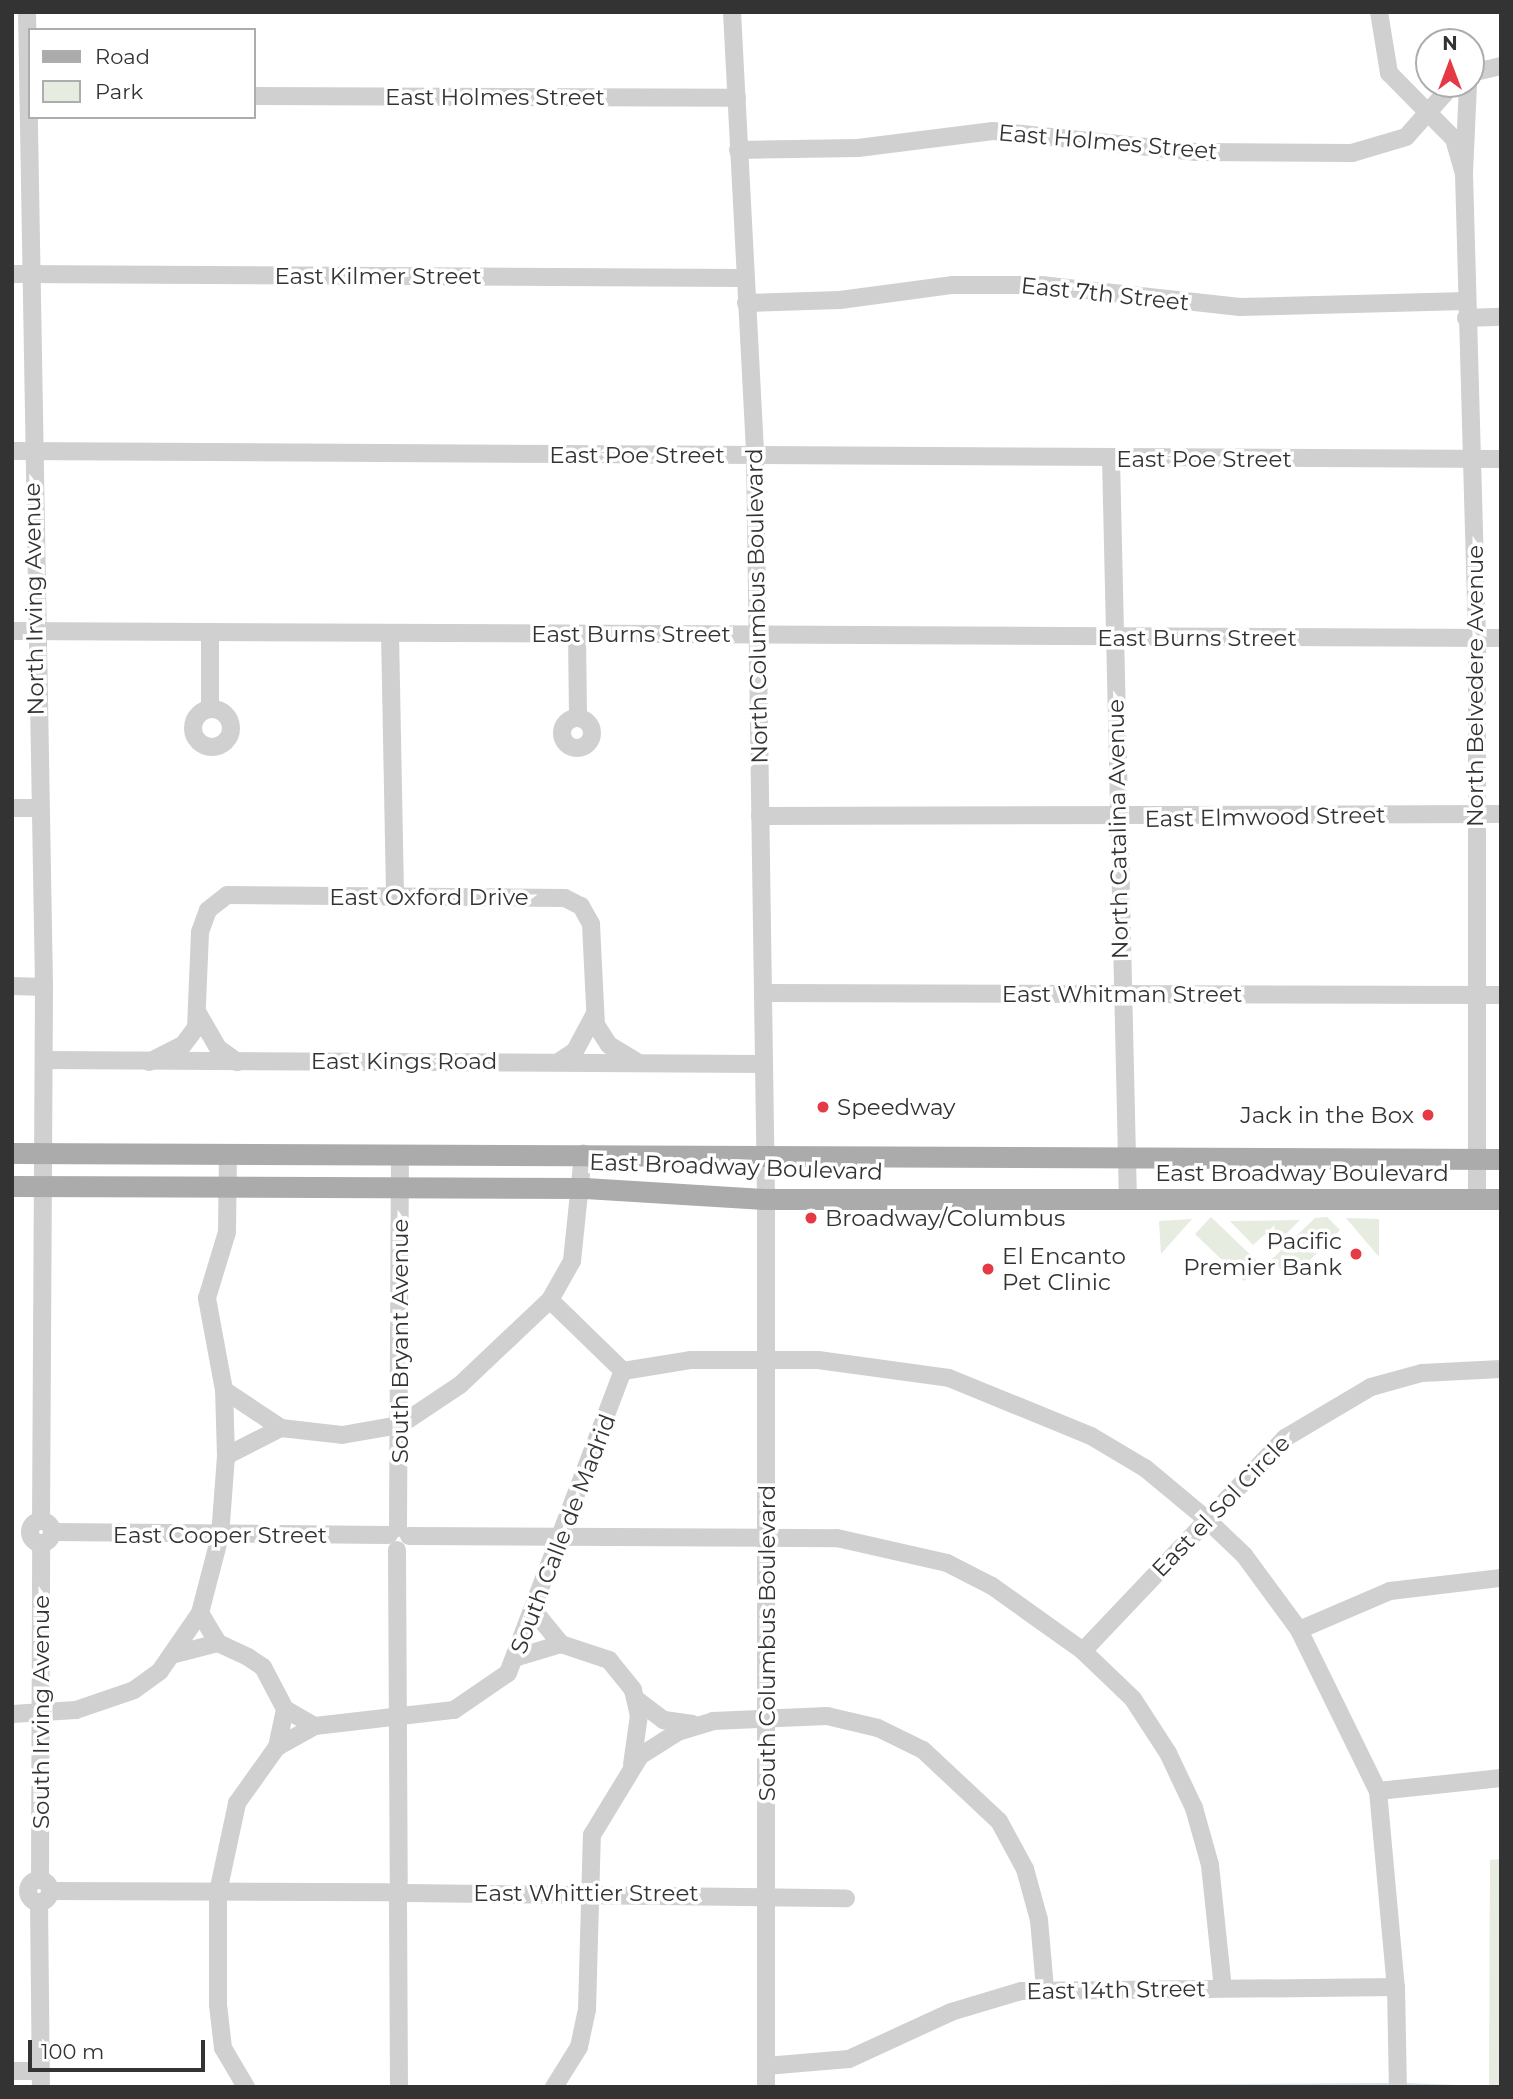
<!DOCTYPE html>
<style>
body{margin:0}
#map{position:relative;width:1513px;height:2099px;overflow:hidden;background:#fff;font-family:Montserrat,sans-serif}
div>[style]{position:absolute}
.green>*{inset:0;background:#e6ecdf}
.stream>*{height:3.5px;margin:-1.75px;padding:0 1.75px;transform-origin:1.75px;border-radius:1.75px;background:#cfe2ee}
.minor>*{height:18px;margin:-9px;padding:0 9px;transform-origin:9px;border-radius:9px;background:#d0d0d0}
.minor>.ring{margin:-9px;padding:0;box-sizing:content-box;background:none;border:18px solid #d0d0d0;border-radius:50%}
.major>*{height:21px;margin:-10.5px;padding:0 10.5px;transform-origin:10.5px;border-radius:10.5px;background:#ababab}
.dots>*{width:19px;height:19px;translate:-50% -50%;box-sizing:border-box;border:4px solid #fff;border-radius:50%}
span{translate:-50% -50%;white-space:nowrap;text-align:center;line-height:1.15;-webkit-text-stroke:7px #fff;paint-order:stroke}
.street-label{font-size:23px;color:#333}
.poi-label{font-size:23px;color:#333}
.left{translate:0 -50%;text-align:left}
.right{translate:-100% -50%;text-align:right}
.frame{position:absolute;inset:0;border:14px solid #333;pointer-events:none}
.legend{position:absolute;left:28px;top:28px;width:228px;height:91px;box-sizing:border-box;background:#fff;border:2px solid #adadad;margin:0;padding:9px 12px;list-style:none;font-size:21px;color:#333}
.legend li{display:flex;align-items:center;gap:14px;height:35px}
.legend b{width:35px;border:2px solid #adadad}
.north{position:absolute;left:1415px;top:28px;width:70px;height:70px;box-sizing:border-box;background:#fff;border:2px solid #adadad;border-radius:50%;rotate:0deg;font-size:19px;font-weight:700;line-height:28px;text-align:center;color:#333}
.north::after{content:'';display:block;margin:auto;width:24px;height:32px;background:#e63946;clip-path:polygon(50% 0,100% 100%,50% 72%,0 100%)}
.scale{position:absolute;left:28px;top:2040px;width:177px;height:32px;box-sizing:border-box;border:4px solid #333;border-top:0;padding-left:9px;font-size:21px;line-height:24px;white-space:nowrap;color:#333;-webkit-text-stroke:5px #fff;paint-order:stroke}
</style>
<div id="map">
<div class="green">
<div style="clip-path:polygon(1211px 1217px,1260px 1264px,1244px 1281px,1195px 1234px)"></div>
<div style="clip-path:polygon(1327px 1217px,1340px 1230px,1290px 1280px,1272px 1259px,1315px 1218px)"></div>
<div style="clip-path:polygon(1346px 1218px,1379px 1219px,1379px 1257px)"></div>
<div style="clip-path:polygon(1192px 1219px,1161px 1254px,1159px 1221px)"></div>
<div style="clip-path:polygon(1300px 1220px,1276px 1244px,1263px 1236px,1253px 1245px,1230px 1221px)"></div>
<div style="clip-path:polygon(1501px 1859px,1501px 2087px,1489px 2087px,1490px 1860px)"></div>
</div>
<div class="stream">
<div style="left:1404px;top:2085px;width:54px;rotate:2.1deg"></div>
<div style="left:1035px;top:2087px;width:358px;rotate:-0.3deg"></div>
</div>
<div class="minor">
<div style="left:27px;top:12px;width:975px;rotate:89deg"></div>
<div style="left:44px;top:987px;width:533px;rotate:90.32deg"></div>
<div style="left:732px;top:12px;width:445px;rotate:87deg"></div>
<div style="left:755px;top:456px;width:743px;rotate:89.15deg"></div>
<div style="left:766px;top:1199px;width:888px;rotate:90deg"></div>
<div style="left:1379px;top:12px;width:62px;rotate:80.7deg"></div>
<div style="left:1389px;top:73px;width:93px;rotate:45.4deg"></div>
<div style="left:1454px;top:139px;width:35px;rotate:74deg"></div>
<div style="left:1464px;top:173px;width:466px;rotate:88.4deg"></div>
<div style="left:1477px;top:639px;width:560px;rotate:90deg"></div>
<div style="left:1471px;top:73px;width:31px;rotate:-13deg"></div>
<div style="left:254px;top:96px;width:483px;rotate:0.2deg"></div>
<div style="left:738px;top:150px;width:120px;rotate:-1deg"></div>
<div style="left:858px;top:148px;width:136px;rotate:-7.2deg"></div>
<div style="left:993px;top:131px;width:203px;rotate:5.9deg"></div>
<div style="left:1195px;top:152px;width:157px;rotate:0.4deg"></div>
<div style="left:1352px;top:153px;width:56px;rotate:-16.5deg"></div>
<div style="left:1406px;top:137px;width:71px;rotate:-48.4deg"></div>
<div style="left:1464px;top:173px;width:89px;rotate:-87.4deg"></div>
<div style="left:12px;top:274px;width:732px;rotate:0.31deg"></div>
<div style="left:746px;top:303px;width:94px;rotate:-1.8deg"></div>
<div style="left:840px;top:300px;width:114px;rotate:-7.6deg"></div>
<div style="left:953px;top:285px;width:88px"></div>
<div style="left:1041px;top:285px;width:200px;rotate:6.3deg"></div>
<div style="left:1240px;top:307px;width:226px;rotate:-1.5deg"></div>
<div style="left:1466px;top:318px;width:35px;rotate:-2deg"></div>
<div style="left:12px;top:451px;width:1489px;rotate:0.31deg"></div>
<div style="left:1111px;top:458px;width:741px;rotate:88.69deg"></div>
<div style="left:12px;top:631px;width:1489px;rotate:0.27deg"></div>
<div style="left:210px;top:633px;width:76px;rotate:90deg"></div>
<div style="left:390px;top:633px;width:264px;rotate:88.9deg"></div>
<div style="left:577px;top:634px;width:84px;rotate:89.3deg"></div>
<div class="ring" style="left:193px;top:709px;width:20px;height:20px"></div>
<div class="ring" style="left:562px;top:718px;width:12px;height:12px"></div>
<div style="left:12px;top:808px;width:25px"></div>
<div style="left:760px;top:816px;width:741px;rotate:-0.15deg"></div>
<div style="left:12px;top:986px;width:32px;rotate:2deg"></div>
<div style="left:763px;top:993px;width:738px;rotate:0.16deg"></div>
<div style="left:199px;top:1015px;width:38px;rotate:60deg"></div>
<div style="left:218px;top:1048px;width:24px;rotate:36deg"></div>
<div style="left:44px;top:1060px;width:719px;rotate:0.32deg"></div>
<div style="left:560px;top:1061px;width:18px;rotate:-34deg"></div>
<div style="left:575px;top:1051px;width:40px;rotate:-62deg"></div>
<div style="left:149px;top:1062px;width:38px;rotate:-27deg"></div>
<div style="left:183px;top:1045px;width:21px;rotate:-53deg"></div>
<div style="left:196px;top:1028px;width:96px;rotate:-87.6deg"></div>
<div style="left:200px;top:932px;width:23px;rotate:-70deg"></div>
<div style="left:208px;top:910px;width:24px;rotate:-38deg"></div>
<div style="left:227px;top:895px;width:338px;rotate:0.5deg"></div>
<div style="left:565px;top:898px;width:18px;rotate:27deg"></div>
<div style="left:581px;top:906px;width:21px;rotate:61deg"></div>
<div style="left:591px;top:924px;width:101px;rotate:87.2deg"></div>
<div style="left:596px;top:1025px;width:24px;rotate:57deg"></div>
<div style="left:609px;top:1045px;width:31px;rotate:31deg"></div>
<div style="left:550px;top:1300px;width:102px;rotate:44.2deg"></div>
<div style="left:623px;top:1371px;width:68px;rotate:-9.3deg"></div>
<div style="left:690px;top:1360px;width:128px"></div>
<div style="left:818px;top:1360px;width:132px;rotate:7.8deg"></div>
<div style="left:949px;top:1378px;width:153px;rotate:22.2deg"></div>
<div style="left:1091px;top:1436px;width:63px;rotate:30.7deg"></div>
<div style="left:1145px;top:1468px;width:78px;rotate:39.8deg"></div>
<div style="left:1205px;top:1518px;width:54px;rotate:43.5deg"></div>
<div style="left:1244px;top:1555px;width:93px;rotate:53.7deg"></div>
<div style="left:1299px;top:1630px;width:179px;rotate:63.9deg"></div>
<div style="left:1378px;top:1791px;width:197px;rotate:84.8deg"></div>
<div style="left:1396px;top:1987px;width:100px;rotate:88.9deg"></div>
<div style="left:224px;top:1390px;width:69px;rotate:33.7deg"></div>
<div style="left:226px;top:1456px;width:62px;rotate:-27deg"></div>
<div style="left:281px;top:1428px;width:61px;rotate:6.5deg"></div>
<div style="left:342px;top:1435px;width:59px;rotate:-9.8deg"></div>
<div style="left:400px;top:1425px;width:72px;rotate:-33.7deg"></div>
<div style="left:460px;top:1385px;width:124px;rotate:-43.4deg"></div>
<div style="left:550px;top:1300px;width:45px;rotate:-60.6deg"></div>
<div style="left:572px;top:1261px;width:108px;rotate:-84.1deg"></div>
<div class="ring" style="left:30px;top:1521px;width:4px;height:4px"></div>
<div style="left:398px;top:1528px;width:374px;rotate:-89.7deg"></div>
<div style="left:52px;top:1532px;width:337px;rotate:0.5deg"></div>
<div style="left:409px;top:1536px;width:428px;rotate:0.3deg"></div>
<div style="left:837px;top:1538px;width:113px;rotate:12.8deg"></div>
<div style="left:947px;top:1563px;width:51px;rotate:27.1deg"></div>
<div style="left:992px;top:1586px;width:112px;rotate:35.5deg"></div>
<div style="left:1083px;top:1651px;width:69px;rotate:43.8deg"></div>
<div style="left:1133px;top:1699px;width:64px;rotate:57.1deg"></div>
<div style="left:1168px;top:1753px;width:61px;rotate:64.7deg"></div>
<div style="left:1194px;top:1808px;width:59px;rotate:74.3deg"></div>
<div style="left:1210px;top:1865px;width:124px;rotate:84deg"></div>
<div style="left:397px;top:1550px;width:332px;rotate:89.7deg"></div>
<div style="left:534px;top:1611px;width:43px;rotate:50.7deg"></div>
<div style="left:561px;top:1644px;width:51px;rotate:18.4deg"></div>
<div style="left:609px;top:1660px;width:38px;rotate:51deg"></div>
<div style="left:633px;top:1690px;width:26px;rotate:77deg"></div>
<div style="left:639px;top:1715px;width:50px;rotate:98deg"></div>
<div style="left:200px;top:1613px;width:35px;rotate:59deg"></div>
<div style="left:1299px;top:1630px;width:99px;rotate:-23.2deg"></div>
<div style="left:1390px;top:1591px;width:112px;rotate:-6.7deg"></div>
<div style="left:1083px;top:1651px;width:294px;rotate:-46.5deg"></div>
<div style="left:1285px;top:1438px;width:100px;rotate:-30.7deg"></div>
<div style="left:1371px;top:1387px;width:53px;rotate:-15.4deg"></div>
<div style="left:1422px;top:1373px;width:79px;rotate:-2.9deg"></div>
<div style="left:175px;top:1654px;width:44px;rotate:-14.3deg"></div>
<div style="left:218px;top:1643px;width:33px;rotate:25deg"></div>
<div style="left:248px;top:1657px;width:18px;rotate:34deg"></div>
<div style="left:263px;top:1667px;width:47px;rotate:62.4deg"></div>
<div style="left:285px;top:1709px;width:34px;rotate:30deg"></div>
<div style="left:518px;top:1657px;width:45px;rotate:-16.8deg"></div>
<div style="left:637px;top:1700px;width:34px;rotate:37deg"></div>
<div style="left:664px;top:1720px;width:29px;rotate:8deg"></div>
<div style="left:12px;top:1714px;width:64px;rotate:-3.6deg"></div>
<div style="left:76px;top:1710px;width:61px;rotate:-19deg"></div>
<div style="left:134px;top:1690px;width:32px;rotate:-36deg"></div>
<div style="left:160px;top:1671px;width:70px;rotate:-55.4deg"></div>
<div style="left:200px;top:1613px;width:80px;rotate:-75.4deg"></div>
<div style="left:220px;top:1536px;width:80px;rotate:-85.7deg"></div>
<div style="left:226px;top:1456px;width:66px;rotate:-91.7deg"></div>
<div style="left:224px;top:1390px;width:94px;rotate:-100.5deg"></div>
<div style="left:207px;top:1298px;width:69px;rotate:-73.1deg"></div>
<div style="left:227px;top:1232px;width:79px;rotate:-89.3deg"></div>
<div style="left:277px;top:1747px;width:39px;rotate:-78deg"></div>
<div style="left:1378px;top:1791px;width:124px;rotate:-6deg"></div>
<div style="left:40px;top:1880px;width:337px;rotate:-89.8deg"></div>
<div class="ring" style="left:28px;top:1880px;width:4px;height:4px"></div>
<div style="left:50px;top:1891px;width:339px;rotate:0.2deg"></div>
<div style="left:406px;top:1893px;width:440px;rotate:0.7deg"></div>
<div style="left:398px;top:1900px;width:187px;rotate:89.7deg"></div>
<div style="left:39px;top:1902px;width:185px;rotate:89.4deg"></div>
<div style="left:766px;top:2066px;width:83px;rotate:-4.8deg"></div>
<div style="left:849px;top:2059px;width:112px;rotate:-24.7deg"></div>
<div style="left:951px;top:2012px;width:73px;rotate:-16.7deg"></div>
<div style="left:1021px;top:1991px;width:375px;rotate:-0.6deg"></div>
<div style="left:12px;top:2071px;width:29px"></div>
<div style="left:246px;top:2087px;width:45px;rotate:-120.5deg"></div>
<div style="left:223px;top:2048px;width:43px;rotate:-96.6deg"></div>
<div style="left:218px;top:2005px;width:113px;rotate:-90deg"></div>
<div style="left:218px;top:1892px;width:91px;rotate:-77.9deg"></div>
<div style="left:237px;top:1803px;width:69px;rotate:-54.5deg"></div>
<div style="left:277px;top:1747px;width:43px;rotate:-28.9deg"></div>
<div style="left:315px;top:1726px;width:140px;rotate:-6.6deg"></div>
<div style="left:454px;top:1710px;width:65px;rotate:-34.4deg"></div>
<div style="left:508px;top:1673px;width:323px;rotate:-69.2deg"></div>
<div style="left:554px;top:2087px;width:47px;rotate:-58deg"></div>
<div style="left:579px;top:2047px;width:38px;rotate:-78deg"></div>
<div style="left:587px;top:2010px;width:175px;rotate:-88.4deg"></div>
<div style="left:592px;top:1835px;width:92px;rotate:-58.7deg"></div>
<div style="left:640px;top:1756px;width:45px;rotate:-32.3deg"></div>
<div style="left:678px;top:1732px;width:37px;rotate:-17deg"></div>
<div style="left:713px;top:1721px;width:114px;rotate:-2.5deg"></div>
<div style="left:827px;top:1716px;width:52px;rotate:13.2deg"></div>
<div style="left:878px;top:1728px;width:50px;rotate:26.1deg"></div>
<div style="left:923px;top:1750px;width:104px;rotate:43.1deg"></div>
<div style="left:999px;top:1821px;width:55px;rotate:61.6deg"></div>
<div style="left:1025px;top:1869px;width:53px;rotate:74.6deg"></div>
<div style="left:1039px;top:1920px;width:69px;rotate:85deg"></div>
</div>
<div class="major">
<div style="left:12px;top:1153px;width:1489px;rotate:0.23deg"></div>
<div style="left:12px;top:1186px;width:573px;rotate:0.2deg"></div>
<div style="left:585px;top:1188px;width:181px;rotate:3.5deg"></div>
<div style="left:766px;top:1199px;width:735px"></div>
</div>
<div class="dots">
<div style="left:823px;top:1107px;background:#e63946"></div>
<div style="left:1428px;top:1115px;background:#e63946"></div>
<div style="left:811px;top:1218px;background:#e63946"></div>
<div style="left:1356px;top:1254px;background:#e63946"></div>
<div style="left:988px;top:1269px;background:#e63946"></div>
</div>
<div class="street-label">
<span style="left:495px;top:97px">East Holmes Street</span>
<span style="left:1108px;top:142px;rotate:5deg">East Holmes Street</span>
<span style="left:378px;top:276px">East Kilmer Street</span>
<span style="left:1105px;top:294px;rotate:6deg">East 7th Street</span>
<span style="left:637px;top:455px">East Poe Street</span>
<span style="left:1204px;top:459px">East Poe Street</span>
<span style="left:34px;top:599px;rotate:-91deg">North Irving Avenue</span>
<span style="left:757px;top:606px;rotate:-91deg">North Columbus Boulevard</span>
<span style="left:631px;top:634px">East Burns Street</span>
<span style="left:1197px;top:638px">East Burns Street</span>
<span style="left:1475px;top:686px;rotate:-90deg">North Belvedere Avenue</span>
<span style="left:1265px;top:817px;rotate:-1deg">East Elmwood Street</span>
<span style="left:1118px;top:829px;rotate:-91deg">North Catalina Avenue</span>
<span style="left:429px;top:897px">East Oxford Drive</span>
<span style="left:1122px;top:994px">East Whitman Street</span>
<span style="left:404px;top:1061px">East Kings Road</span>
<span style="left:736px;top:1167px;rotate:2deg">East Broadway Boulevard</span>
<span style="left:1302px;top:1173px">East Broadway Boulevard</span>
<span style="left:400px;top:1341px;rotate:-90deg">South Bryant Avenue</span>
<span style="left:1221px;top:1506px;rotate:-46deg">East el Sol Circle</span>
<span style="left:563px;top:1534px;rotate:-69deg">South Calle de Madrid</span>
<span style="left:220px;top:1535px">East Cooper Street</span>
<span style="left:767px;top:1643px;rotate:-90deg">South Columbus Boulevard</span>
<span style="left:41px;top:1712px;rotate:-90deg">South Irving Avenue</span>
<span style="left:586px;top:1893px">East Whittier Street</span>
<span style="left:1116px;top:1990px;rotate:-1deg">East 14th Street</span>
</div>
<div class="poi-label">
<span class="left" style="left:837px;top:1107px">Speedway</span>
<span class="right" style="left:1414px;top:1115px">Jack in the Box</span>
<span class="left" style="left:825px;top:1218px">Broadway/Columbus</span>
<span class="right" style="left:1342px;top:1254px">Pacific<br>Premier Bank</span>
<span class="left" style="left:1002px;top:1269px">El Encanto<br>Pet Clinic</span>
</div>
<div class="frame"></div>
<ul class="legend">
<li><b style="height:9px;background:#ababab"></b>Road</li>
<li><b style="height:19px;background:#e6ecdf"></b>Park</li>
</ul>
<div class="north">N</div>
<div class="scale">100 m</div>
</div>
